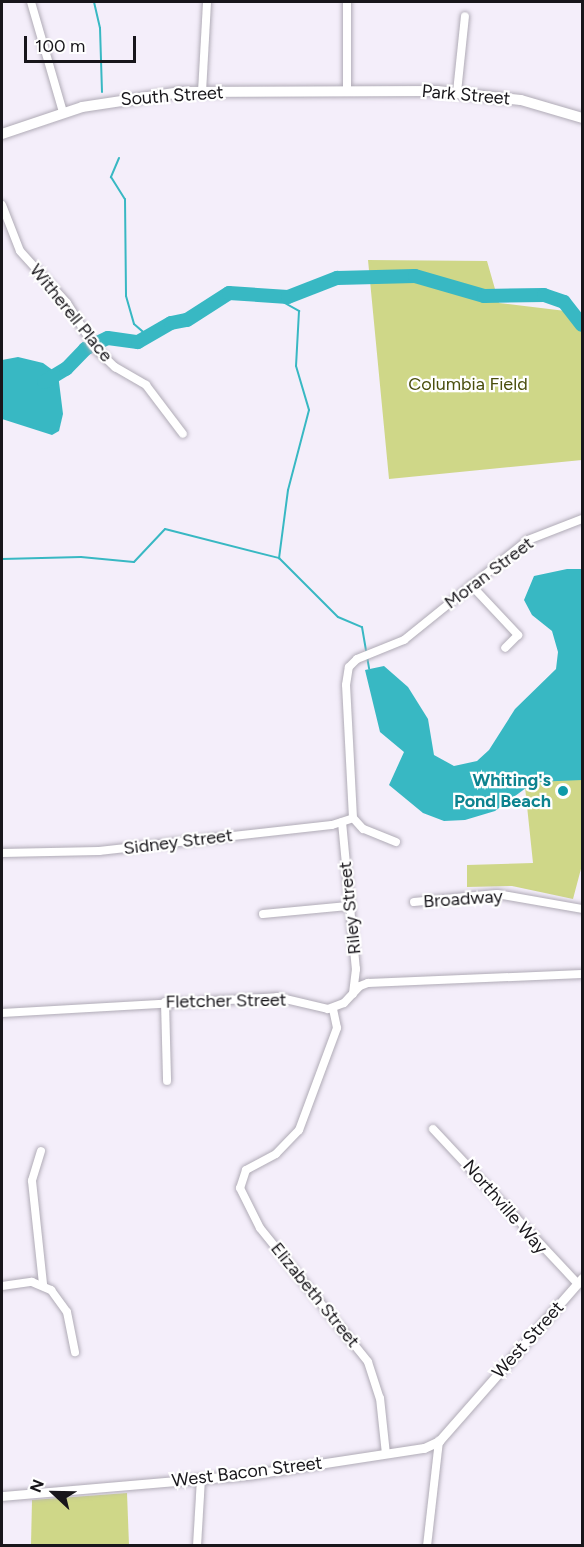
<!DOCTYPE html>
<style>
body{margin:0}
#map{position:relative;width:584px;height:1547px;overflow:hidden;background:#f4eefa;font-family:Figtree,sans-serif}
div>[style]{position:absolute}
.green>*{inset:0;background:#cfd788}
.water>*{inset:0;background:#38b8c3}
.stream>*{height:2px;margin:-1px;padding:0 1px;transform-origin:1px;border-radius:1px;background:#38b8c3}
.river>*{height:14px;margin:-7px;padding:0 7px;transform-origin:7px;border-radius:7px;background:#38b8c3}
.roads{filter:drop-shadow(0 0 2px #b0abb6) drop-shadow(0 0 2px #b0abb6)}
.minor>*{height:8px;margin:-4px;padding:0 4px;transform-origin:4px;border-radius:4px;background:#fff}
.tertiary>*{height:9px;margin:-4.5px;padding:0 4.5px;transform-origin:4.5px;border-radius:4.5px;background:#fff}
.secondary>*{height:10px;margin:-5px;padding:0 5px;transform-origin:5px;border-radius:5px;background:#fff}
.dots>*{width:16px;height:16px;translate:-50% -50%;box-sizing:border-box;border:3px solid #fff;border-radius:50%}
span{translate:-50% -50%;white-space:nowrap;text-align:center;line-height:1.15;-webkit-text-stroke:4.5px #fff;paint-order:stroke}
.street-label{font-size:18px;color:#18161b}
.park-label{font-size:18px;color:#4a4e0d}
.culture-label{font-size:18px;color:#0d838f;font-weight:700}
.right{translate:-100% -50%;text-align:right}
.frame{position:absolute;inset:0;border:3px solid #18161b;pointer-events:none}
.north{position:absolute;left:24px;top:1463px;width:60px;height:60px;-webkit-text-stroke:4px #fff;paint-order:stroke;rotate:292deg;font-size:16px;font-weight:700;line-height:24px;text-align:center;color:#18161b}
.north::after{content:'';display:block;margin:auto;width:21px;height:27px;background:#18161b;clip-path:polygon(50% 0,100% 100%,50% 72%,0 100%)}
.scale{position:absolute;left:24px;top:36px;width:112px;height:27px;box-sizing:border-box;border:3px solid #18161b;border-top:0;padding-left:8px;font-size:18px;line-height:21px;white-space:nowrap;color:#18161b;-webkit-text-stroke:4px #fff;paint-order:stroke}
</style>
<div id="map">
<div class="green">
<div style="clip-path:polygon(368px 260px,487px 261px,499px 303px,582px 313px,582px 460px,389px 479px)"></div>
<div style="clip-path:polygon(544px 779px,582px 780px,582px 865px,573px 899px,512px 886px,467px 887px,467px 865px,533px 863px,525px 787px)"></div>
<div style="clip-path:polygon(127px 1493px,129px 1545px,31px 1545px,32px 1500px)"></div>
</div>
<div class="water">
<div style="clip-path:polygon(18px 357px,43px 363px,58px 374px,63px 414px,59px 431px,52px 435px,2px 419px,2px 360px)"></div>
<div style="clip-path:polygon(567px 569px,582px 569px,582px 780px,534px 782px,495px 811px,465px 820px,444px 821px,423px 813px,389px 785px,404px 752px,380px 732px,365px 670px,384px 666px,408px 687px,428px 719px,434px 755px,454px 766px,477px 761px,489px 750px,515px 709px,556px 669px,558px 652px,552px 631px,532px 615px,524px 600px,534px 576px)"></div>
</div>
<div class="stream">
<div style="left:94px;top:2px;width:27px;rotate:77deg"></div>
<div style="left:100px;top:28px;width:64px;rotate:88.2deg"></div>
<div style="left:119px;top:158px;width:21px;rotate:113deg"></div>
<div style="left:111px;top:177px;width:26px;rotate:58deg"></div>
<div style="left:125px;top:199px;width:97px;rotate:89.4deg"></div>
<div style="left:126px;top:296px;width:29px;rotate:74deg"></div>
<div style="left:134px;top:324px;width:20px;rotate:41deg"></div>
<div style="left:274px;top:297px;width:29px;rotate:29deg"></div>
<div style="left:299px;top:311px;width:55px;rotate:93.1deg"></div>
<div style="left:296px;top:366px;width:46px;rotate:73.5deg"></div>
<div style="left:309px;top:410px;width:83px;rotate:104.7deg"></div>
<div style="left:288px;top:490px;width:69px;rotate:97.5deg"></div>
<div style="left:2px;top:559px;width:79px;rotate:-1.5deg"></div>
<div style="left:81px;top:557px;width:53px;rotate:5.4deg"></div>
<div style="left:134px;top:562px;width:45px;rotate:-46.8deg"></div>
<div style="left:165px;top:529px;width:118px;rotate:14.3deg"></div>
<div style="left:279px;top:558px;width:83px;rotate:45deg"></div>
<div style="left:338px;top:617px;width:26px;rotate:23deg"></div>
<div style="left:362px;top:627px;width:42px;rotate:80.3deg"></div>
</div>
<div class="river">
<div style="left:44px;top:382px;width:26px;rotate:-31deg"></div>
<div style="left:66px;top:369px;width:28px;rotate:-46deg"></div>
<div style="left:85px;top:349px;width:25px;rotate:-26deg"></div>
<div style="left:108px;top:338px;width:30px;rotate:8deg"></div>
<div style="left:138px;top:342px;width:38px;rotate:-30deg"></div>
<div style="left:171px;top:323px;width:16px;rotate:-11deg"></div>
<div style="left:187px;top:320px;width:50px;rotate:-32.7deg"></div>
<div style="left:229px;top:293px;width:59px;rotate:3.9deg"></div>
<div style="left:288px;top:297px;width:53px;rotate:-21.2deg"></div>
<div style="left:337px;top:278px;width:78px;rotate:-1.5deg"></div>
<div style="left:415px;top:276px;width:72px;rotate:16.2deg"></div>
<div style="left:484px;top:296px;width:60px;rotate:-1deg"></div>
<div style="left:544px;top:295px;width:21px;rotate:19deg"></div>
<div style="left:564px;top:302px;width:29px;rotate:52deg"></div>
</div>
<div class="roads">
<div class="minor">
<div style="left:31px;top:2px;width:115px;rotate:73.8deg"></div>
<div style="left:347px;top:2px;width:89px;rotate:90deg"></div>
<div style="left:202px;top:92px;width:90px;rotate:-86.8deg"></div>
<div style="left:457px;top:92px;width:76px;rotate:-84deg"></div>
<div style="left:2px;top:205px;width:49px;rotate:68.6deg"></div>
<div style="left:20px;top:251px;width:70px;rotate:47.9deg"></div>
<div style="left:67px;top:303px;width:53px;rotate:58.1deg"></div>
<div style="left:95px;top:348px;width:28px;rotate:44deg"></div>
<div style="left:115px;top:367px;width:36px;rotate:30deg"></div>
<div style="left:146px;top:385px;width:61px;rotate:52.9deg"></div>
<div style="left:471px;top:585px;width:69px;rotate:46.8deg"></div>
<div style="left:518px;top:635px;width:18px;rotate:135deg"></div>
<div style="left:342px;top:822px;width:148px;rotate:84.6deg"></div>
<div style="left:356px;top:969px;width:25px;rotate:97deg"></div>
<div style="left:396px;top:842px;width:35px;rotate:-158deg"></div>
<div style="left:363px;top:829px;width:15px;rotate:-132deg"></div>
<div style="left:353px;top:818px;width:133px;rotate:-93deg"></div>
<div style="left:346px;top:685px;width:18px;rotate:-81deg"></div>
<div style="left:349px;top:667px;width:11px;rotate:-45deg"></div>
<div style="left:357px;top:659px;width:51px;rotate:-22deg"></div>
<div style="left:404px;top:640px;width:159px;rotate:-38.9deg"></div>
<div style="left:528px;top:540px;width:58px;rotate:-21.3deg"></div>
<div style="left:2px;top:853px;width:97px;rotate:-1.2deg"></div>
<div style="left:99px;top:851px;width:234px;rotate:-6.4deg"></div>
<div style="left:332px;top:825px;width:22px;rotate:-18deg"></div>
<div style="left:414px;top:902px;width:83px;rotate:-5.5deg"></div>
<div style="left:497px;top:894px;width:86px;rotate:10deg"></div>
<div style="left:263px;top:914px;width:85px;rotate:-5.4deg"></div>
<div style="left:165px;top:1002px;width:79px;rotate:88.5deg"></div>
<div style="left:333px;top:1009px;width:19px;rotate:78deg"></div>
<div style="left:337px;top:1028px;width:109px;rotate:110.4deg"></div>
<div style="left:299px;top:1130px;width:33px;rotate:134deg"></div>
<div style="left:276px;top:1154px;width:34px;rotate:152deg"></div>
<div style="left:246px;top:1170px;width:19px;rotate:108deg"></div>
<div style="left:240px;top:1188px;width:45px;rotate:63.4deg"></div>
<div style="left:260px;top:1228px;width:172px;rotate:51.1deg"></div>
<div style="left:368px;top:1362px;width:38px;rotate:72deg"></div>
<div style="left:380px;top:1398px;width:56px;rotate:83.9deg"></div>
<div style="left:2px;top:1013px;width:275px;rotate:-3.3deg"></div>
<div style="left:277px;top:997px;width:52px;rotate:13.2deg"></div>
<div style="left:328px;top:1009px;width:17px;rotate:-21deg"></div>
<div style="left:344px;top:1003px;width:23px;rotate:-47deg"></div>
<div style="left:360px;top:986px;width:9px;rotate:-21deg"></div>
<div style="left:368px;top:983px;width:214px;rotate:-2.4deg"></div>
<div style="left:433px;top:1129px;width:212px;rotate:46.9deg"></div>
<div style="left:41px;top:1151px;width:31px;rotate:107deg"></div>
<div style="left:32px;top:1181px;width:104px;rotate:83.9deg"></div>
<div style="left:2px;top:1286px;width:30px;rotate:-8deg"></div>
<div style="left:32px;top:1282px;width:21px;rotate:23deg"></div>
<div style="left:51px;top:1290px;width:27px;rotate:54deg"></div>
<div style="left:67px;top:1312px;width:41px;rotate:78.7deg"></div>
<div style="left:197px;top:1546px;width:67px;rotate:-86.6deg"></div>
<div style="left:427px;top:1546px;width:106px;rotate:-83.5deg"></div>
</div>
<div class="tertiary">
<div style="left:2px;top:1496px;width:246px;rotate:-4.9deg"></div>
<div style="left:247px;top:1475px;width:179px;rotate:-8.7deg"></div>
<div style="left:424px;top:1448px;width:17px;rotate:-25deg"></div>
<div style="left:439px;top:1441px;width:217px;rotate:-48.7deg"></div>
</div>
<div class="secondary">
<div style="left:2px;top:134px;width:84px;rotate:-18.6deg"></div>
<div style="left:82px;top:107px;width:100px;rotate:-8.6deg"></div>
<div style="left:181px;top:92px;width:256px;rotate:-0.2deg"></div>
<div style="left:437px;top:91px;width:84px;rotate:6.1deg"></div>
<div style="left:521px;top:100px;width:64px;rotate:16.4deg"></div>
</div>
</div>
<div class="dots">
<div style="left:563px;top:791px;background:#0f9aa8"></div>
</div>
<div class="street-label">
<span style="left:466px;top:95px;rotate:5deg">Park Street</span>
<span style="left:172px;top:96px;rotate:-4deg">South Street</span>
<span style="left:71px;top:313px;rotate:51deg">Witherell Place</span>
<span style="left:489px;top:573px;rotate:-37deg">Moran Street</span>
<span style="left:178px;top:842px;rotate:-7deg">Sidney Street</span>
<span style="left:463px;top:899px;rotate:-4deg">Broadway</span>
<span style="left:350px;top:908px;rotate:-96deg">Riley Street</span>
<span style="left:226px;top:1001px;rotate:-1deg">Fletcher Street</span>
<span style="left:505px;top:1207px;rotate:49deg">Northville Way</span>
<span style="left:315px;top:1295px;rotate:51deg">Elizabeth Street</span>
<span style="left:528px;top:1340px;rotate:-48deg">West Street</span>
<span style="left:247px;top:1472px;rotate:-7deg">West Bacon Street</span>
</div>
<div class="park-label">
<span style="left:468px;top:384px">Columbia Field</span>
</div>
<div class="culture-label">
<span class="right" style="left:551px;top:791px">Whiting's<br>Pond Beach</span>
</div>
<div class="frame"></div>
<div class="north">N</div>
<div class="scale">100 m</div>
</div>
